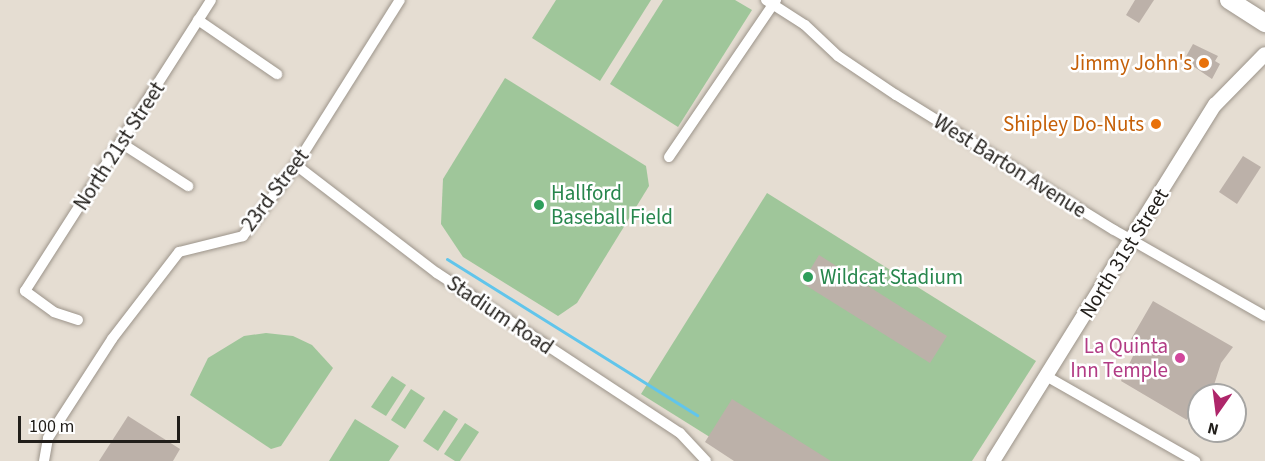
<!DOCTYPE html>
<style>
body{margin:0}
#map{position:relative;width:1265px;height:461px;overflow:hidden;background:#e5ddd2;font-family:"Source Sans 3",sans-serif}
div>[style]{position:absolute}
.green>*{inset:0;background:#9fc69a}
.stream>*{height:3px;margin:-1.5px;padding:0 1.5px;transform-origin:1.5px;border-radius:1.5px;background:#61c5eb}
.building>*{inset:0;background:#bcb1a9}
.roads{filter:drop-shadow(0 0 2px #9c948a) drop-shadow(0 0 2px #9c948a)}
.minor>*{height:10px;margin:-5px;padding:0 5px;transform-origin:5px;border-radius:5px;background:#fff}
.tertiary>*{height:14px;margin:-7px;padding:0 7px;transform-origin:7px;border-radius:7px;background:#fff}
.primary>*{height:18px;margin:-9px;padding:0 9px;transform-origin:9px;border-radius:9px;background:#fff}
.dots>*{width:16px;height:16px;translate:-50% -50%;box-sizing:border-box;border:3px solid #fff;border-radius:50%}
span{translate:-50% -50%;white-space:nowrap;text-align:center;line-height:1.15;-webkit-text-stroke:5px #fff;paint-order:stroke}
.food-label{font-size:21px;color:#c56008}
.right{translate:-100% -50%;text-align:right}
.street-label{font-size:21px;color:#211e1a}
.leisure-label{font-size:21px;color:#27864d}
.left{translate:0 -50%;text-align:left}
.hotel-label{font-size:21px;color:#b23c85}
.north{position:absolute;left:1187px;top:383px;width:60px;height:60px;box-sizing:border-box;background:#fff;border:2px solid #a6a5a3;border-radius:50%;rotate:194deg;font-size:16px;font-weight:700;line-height:24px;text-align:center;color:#211e1a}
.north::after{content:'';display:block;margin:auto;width:21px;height:27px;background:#ae266a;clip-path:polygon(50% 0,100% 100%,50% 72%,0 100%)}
.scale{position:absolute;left:18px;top:416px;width:162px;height:27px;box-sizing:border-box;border:3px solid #211e1a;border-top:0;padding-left:8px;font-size:18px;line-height:21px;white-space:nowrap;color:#211e1a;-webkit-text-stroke:4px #fff;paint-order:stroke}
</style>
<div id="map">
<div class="green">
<div style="clip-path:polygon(556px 0,651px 0,600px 81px,532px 38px)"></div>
<div style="clip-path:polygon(663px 0,735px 0,752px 10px,678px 127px,610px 84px)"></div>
<div style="clip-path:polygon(505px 78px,646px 166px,649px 186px,577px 303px,558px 316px,463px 257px,441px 224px,443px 179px)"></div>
<div style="clip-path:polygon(767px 193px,1036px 361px,972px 461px,748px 461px,641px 394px)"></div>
<div style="clip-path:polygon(266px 333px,293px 336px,312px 345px,333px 368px,281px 446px,271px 449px,190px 395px,208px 358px,244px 336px)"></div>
<div style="clip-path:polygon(392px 376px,406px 385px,386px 416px,371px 407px)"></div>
<div style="clip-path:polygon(411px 389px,425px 398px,405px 429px,391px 420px)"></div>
<div style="clip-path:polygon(444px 410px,458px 419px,438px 451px,423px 441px)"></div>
<div style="clip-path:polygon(355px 419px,399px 446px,389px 461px,329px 461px)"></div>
<div style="clip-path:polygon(465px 423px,479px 432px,460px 461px,455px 461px,444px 454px)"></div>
</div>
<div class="stream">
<div style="left:447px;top:259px;width:295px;rotate:32deg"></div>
</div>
<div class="building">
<div style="clip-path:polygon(1135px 0,1154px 0,1139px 23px,1126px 15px)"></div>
<div style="clip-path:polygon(1193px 44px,1218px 56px,1215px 61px,1220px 64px,1212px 79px,1184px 60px)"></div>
<div style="clip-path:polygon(1243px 156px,1261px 167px,1237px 204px,1219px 192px)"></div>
<div style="clip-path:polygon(819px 255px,947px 336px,930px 363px,802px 283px)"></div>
<div style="clip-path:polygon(1153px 301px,1233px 347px,1221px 363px,1214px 385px,1228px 395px,1201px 391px,1187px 420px,1121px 381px,1134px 354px,1127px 346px)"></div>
<div style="clip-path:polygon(732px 399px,831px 461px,734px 461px,705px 442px)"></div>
<div style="clip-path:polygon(128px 416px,180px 449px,173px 461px,99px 461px)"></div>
</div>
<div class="roads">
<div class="minor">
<div style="left:766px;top:0;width:46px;rotate:32.7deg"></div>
<div style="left:805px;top:25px;width:45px;rotate:43.2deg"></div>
<div style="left:838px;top:56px;width:70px;rotate:33.9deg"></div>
<div style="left:896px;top:95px;width:256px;rotate:31.8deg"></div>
<div style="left:1114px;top:230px;width:174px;rotate:29.7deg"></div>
<div style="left:198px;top:20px;width:96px;rotate:34.4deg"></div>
<div style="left:121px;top:143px;width:80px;rotate:32.7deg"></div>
<div style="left:669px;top:157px;width:190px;rotate:-55.7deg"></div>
<div style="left:296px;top:165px;width:178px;rotate:37.5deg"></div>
<div style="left:437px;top:273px;width:291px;rotate:33.4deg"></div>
<div style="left:680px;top:433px;width:38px;rotate:47deg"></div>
<div style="left:78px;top:320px;width:25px;rotate:-162deg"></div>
<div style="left:54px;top:312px;width:36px;rotate:-144deg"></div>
<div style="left:25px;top:291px;width:345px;rotate:-57.4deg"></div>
<div style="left:1046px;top:376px;width:172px;rotate:29.7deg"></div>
<div style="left:44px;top:461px;width:23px;rotate:-80deg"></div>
<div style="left:48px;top:438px;width:118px;rotate:-57.1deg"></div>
<div style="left:112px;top:339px;width:110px;rotate:-52.4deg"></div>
<div style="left:179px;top:252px;width:66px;rotate:-14deg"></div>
<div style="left:243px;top:236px;width:89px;rotate:-53.3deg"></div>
<div style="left:296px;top:165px;width:195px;rotate:-57.8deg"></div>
</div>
<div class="tertiary">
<div style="left:993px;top:461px;width:420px;rotate:-58.1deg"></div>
<div style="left:1215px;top:105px;width:71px;rotate:-45.6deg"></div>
</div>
<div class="primary">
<div style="left:1229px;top:0;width:43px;rotate:32.6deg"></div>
</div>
</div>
<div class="dots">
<div style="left:1204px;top:63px;background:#e8710a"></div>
<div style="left:1156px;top:124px;background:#e8710a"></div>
<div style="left:539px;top:205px;background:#2e9e5b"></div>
<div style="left:808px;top:277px;background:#2e9e5b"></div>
<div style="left:1180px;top:358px;background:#d1479c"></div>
</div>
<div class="food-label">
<span class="right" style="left:1192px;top:63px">Jimmy John's</span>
<span class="right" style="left:1144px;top:124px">Shipley Do-Nuts</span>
</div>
<div class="street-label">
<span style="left:119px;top:146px;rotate:-57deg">North 21st Street</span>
<span style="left:1010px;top:166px;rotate:32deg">West Barton Avenue</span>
<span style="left:275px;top:190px;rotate:-53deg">23rd Street</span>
<span style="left:1124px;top:253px;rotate:-58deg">North 31st Street</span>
<span style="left:500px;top:315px;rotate:34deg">Stadium Road</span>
</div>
<div class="leisure-label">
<span class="left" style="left:551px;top:205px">Hallford<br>Baseball Field</span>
<span class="left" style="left:820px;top:277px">Wildcat Stadium</span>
</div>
<div class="hotel-label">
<span class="right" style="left:1168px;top:358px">La Quinta<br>Inn Temple</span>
</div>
<div class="north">N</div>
<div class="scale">100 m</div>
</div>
